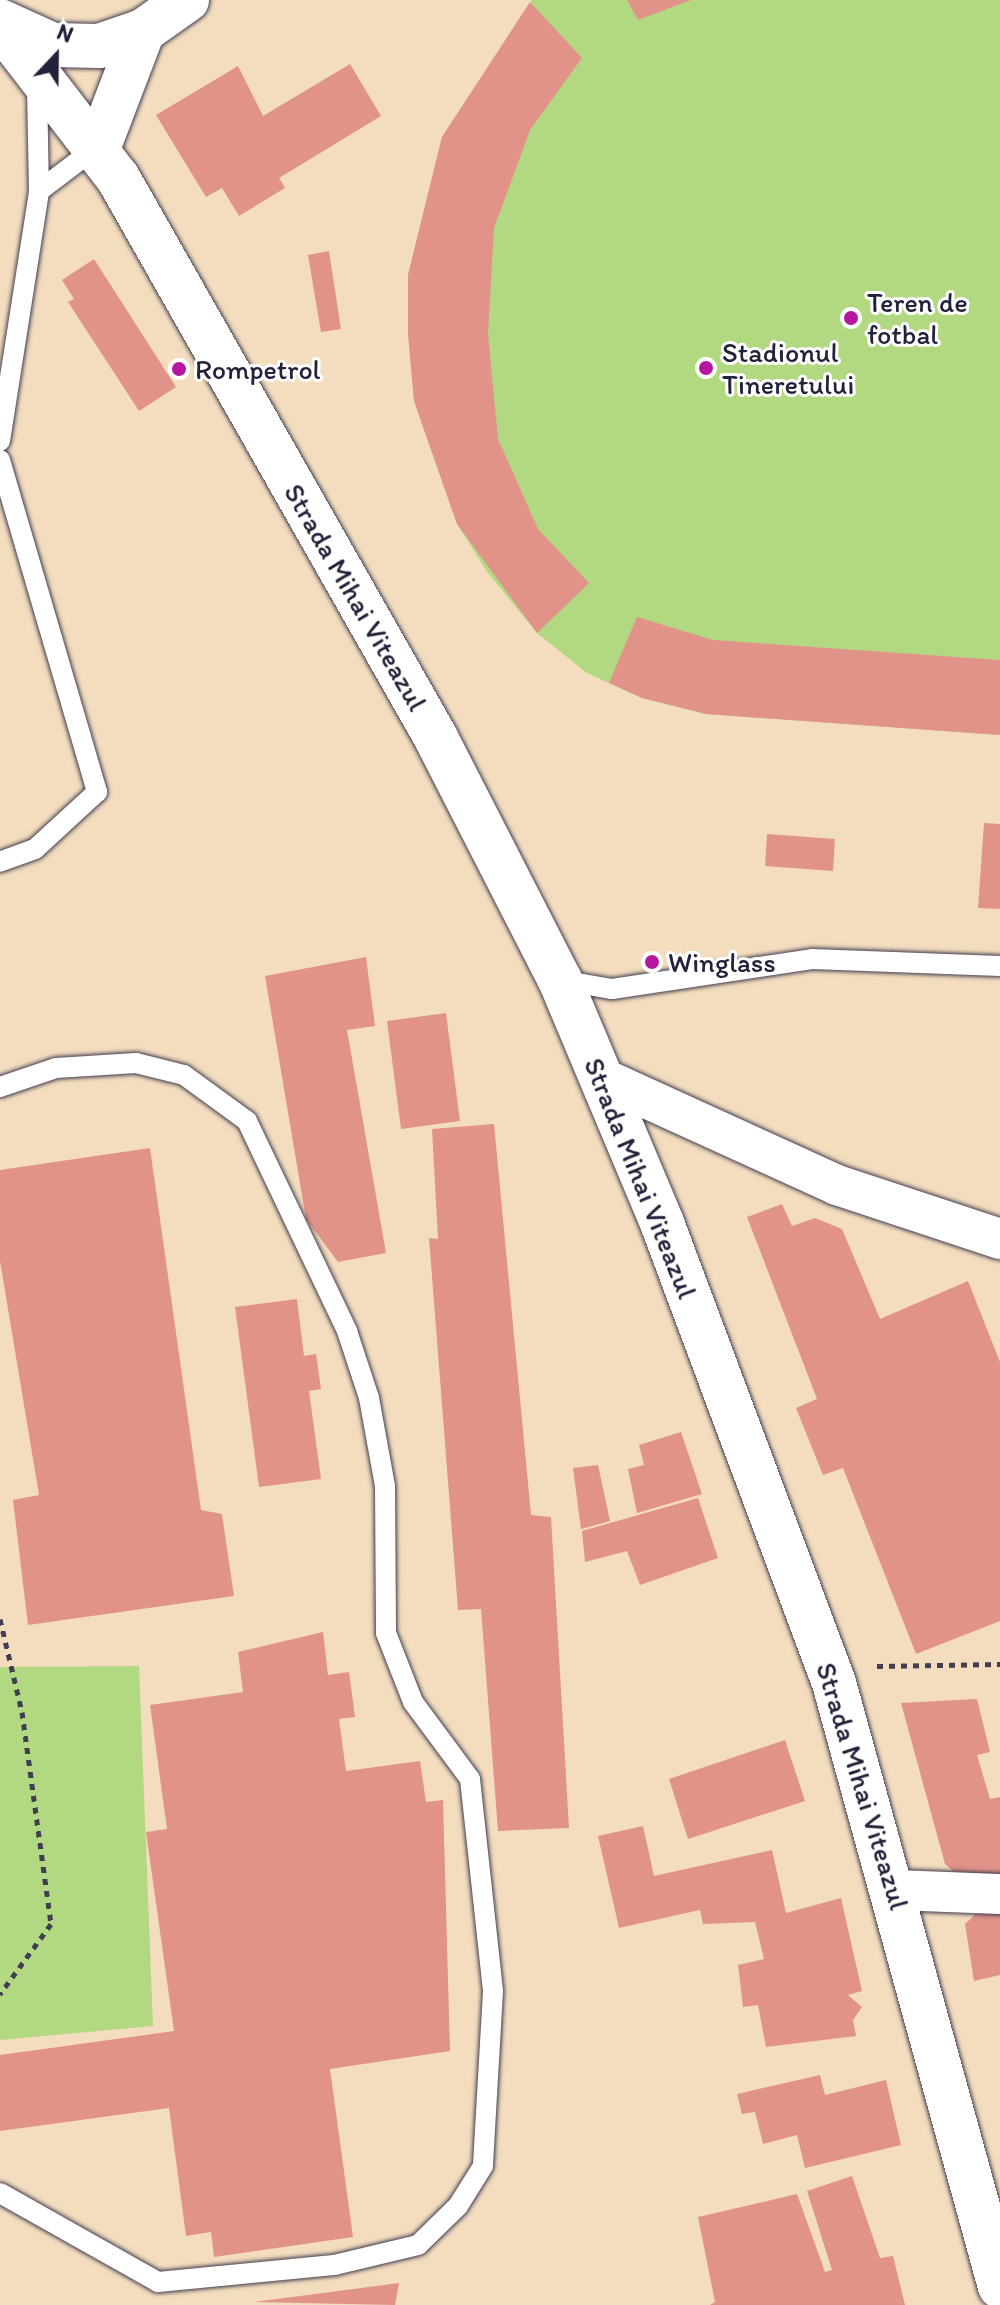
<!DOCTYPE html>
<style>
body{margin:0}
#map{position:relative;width:1000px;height:2305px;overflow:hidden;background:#f4ddbf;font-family:Itim,sans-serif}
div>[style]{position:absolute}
.green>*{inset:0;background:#b2d881}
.building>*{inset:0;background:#e19389}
.path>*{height:5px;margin-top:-2.5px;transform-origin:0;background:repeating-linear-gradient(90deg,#423e4f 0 6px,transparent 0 12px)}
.roads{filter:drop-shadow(0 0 2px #423e4f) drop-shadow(0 0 2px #423e4f)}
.lane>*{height:20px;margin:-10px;padding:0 10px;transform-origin:10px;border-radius:10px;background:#fff}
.street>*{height:40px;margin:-20px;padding:0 20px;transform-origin:20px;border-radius:20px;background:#fff}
.secondary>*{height:44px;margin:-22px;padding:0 22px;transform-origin:22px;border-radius:22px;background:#fff}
.primary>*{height:44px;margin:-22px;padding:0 22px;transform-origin:22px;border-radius:22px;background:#fff}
.dots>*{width:22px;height:22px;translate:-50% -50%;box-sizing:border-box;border:4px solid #fff;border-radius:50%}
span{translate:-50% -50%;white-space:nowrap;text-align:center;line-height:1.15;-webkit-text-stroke:6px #fff;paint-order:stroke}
.poi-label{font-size:28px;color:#22223b}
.left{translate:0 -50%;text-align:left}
.street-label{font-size:28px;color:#22223b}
.north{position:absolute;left:16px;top:16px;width:80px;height:80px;-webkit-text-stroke:6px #fff;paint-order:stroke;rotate:22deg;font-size:22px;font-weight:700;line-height:32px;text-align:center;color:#22223b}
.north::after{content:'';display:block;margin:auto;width:28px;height:36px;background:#22223b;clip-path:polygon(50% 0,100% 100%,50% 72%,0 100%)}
</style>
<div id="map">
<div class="green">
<div style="clip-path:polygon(532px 0,1000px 0,1000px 735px,706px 714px,642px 698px,587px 673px,537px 633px,488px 573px,457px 524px,414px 401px,408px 275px,442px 137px)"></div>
<div style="clip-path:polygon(139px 1666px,153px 2026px,0 2040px,0 1667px)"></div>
</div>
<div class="building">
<div style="clip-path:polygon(627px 0,691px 0,638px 20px)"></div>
<div style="clip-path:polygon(530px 2px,582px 58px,530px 130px,494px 228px,488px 334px,498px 439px,538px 529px,589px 583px,537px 633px,457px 524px,414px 401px,408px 335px,408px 275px,442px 137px)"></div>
<div style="clip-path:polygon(350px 64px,381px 116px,279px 178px,285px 188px,239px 216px,222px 188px,206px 197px,156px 115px,238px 66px,263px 116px)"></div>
<div style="clip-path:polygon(329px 251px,341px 329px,321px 332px,308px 255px)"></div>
<div style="clip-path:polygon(94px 259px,176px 387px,139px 411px,68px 302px,74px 299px,62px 280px)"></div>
<div style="clip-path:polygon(637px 617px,713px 640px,1000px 660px,1000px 735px,706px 714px,642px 698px,609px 683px)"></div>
<div style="clip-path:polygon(984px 823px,1000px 824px,1000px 909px,978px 908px)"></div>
<div style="clip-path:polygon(767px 834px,835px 839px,833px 871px,765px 866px)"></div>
<div style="clip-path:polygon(366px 957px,375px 1026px,347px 1030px,386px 1253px,338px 1262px,306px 1219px,265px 976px)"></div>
<div style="clip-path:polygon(446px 1013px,460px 1121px,401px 1129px,387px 1021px)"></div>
<div style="clip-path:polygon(494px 1124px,531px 1515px,551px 1517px,569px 1828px,498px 1831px,481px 1609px,458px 1610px,429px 1238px,438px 1239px,432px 1129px)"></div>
<div style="clip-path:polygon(150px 1148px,201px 1510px,222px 1514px,234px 1596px,28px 1625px,13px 1500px,39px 1495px,0 1261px,0 1170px)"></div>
<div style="clip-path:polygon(782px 1204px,792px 1226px,815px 1218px,842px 1229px,880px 1319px,968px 1281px,1000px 1362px,1000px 1621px,916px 1654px,843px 1468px,823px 1475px,796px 1408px,817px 1399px,747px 1217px)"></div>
<div style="clip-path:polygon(297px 1299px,304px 1356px,316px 1354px,321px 1389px,309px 1391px,321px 1479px,259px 1487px,235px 1307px)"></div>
<div style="clip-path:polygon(681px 1432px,702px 1494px,637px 1513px,628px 1469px,644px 1465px,639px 1445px)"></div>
<div style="clip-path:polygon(598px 1465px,610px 1521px,581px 1529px,573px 1468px)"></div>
<div style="clip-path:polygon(698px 1498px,718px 1558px,640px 1585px,627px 1551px,585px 1562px,582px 1531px)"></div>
<div style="clip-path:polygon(323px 1632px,328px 1675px,349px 1672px,355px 1717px,339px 1719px,346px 1771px,420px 1761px,426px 1802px,443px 1800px,450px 2051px,330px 2069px,353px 2237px,214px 2257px,211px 2232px,186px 2236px,169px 2108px,0 2131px,0 2055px,174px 2031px,146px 1832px,167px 1829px,150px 1705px,243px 1692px,238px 1652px)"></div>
<div style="clip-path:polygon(977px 1699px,990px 1752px,977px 1755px,990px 1799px,1000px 1797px,1000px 1878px,960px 1877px,945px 1864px,901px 1703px)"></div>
<div style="clip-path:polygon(785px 1740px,805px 1801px,688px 1839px,669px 1779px)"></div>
<div style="clip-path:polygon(643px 1826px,654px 1876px,772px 1850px,786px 1913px,841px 1898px,862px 1991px,848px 1995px,862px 2007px,853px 2020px,856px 2036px,766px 2047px,758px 2005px,743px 2007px,738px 1965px,764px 1959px,755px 1922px,703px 1924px,700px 1910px,619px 1928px,598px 1836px)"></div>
<div style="clip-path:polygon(979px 1911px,1000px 1911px,1000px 1975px,974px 1981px,965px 1924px)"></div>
<div style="clip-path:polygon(820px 2075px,825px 2095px,886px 2080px,901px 2145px,805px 2168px,797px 2135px,763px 2144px,755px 2112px,742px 2114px,737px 2094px)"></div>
<div style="clip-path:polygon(852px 2176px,880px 2258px,893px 2256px,905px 2305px,710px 2305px,715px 2302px,698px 2217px,797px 2194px,825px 2272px,832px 2270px,807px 2191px)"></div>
<div style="clip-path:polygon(399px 2283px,395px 2305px,254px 2302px)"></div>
</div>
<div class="path">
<div style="left:0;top:1619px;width:96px;rotate:76.7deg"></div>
<div style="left:22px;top:1712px;width:214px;rotate:82.2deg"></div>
<div style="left:51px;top:1924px;width:87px;rotate:126.1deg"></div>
<div style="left:877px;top:1666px;width:123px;rotate:-0.9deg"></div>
</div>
<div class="roads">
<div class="lane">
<div style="left:39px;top:191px;width:73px;rotate:-37.2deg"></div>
<div style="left:0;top:441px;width:253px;rotate:-81.1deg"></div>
<div style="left:39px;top:191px;width:103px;rotate:-91.1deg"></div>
<div style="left:0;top:460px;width:346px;rotate:73.7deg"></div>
<div style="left:97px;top:792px;width:84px;rotate:137.4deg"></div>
<div style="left:35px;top:849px;width:37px;rotate:160deg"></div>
<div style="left:560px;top:980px;width:53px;rotate:9.8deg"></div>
<div style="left:612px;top:989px;width:202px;rotate:-8.5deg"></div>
<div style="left:812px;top:959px;width:188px;rotate:2.1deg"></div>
<div style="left:0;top:1087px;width:59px;rotate:-18.7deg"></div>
<div style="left:56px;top:1068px;width:80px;rotate:-3.6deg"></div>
<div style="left:136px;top:1063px;width:49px;rotate:14deg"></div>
<div style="left:184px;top:1075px;width:78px;rotate:36.1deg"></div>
<div style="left:247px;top:1121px;width:233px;rotate:64.5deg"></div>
<div style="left:347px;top:1331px;width:71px;rotate:71.8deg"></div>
<div style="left:369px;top:1398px;width:89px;rotate:79.7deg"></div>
<div style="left:385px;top:1486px;width:147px;rotate:89.6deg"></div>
<div style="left:386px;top:1633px;width:74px;rotate:68.6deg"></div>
<div style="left:413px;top:1702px;width:96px;rotate:53.5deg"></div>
<div style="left:470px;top:1779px;width:213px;rotate:83.8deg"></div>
<div style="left:493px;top:1991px;width:175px;rotate:93.3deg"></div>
<div style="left:483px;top:2166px;width:47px;rotate:122deg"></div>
<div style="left:458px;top:2206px;width:56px;rotate:135.7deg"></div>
<div style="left:418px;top:2245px;width:86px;rotate:166.6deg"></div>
<div style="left:334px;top:2265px;width:177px;rotate:174.5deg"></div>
<div style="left:158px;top:2282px;width:181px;rotate:-150.6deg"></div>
</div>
<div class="street">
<div style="left:600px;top:1077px;width:260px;rotate:24.5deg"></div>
<div style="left:837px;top:1185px;width:172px;rotate:18.3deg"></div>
<div style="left:896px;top:1890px;width:104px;rotate:2.2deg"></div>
</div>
<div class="secondary">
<div style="left:0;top:25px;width:193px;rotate:52.4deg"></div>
<div style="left:118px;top:178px;width:642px;rotate:60.4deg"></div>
<div style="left:435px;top:736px;width:274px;rotate:62.9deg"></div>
<div style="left:560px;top:980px;width:264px;rotate:67.2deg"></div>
<div style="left:662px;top:1223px;width:491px;rotate:69.5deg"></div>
<div style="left:834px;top:1683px;width:626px;rotate:74.63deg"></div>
<div style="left:99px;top:146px;width:123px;rotate:-69.1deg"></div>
</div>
<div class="primary">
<div style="left:0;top:21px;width:58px;rotate:24.4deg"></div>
<div style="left:53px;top:45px;width:46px;rotate:1.2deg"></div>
<div style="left:99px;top:46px;width:46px;rotate:-18.8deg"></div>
<div style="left:143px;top:31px;width:54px;rotate:-35.2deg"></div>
</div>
</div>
<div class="dots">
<div style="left:851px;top:318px;background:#b5179e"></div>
<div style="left:706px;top:368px;background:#b5179e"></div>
<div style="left:179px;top:369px;background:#b5179e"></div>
<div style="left:652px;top:962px;background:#b5179e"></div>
</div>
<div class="poi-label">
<span class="left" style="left:867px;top:318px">Teren de<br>fotbal</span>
<span class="left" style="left:722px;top:368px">Stadionul<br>Tineretului</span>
<span class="left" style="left:195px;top:369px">Rompetrol</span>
<span class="left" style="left:668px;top:962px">Winglass</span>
</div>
<div class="street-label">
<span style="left:356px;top:597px;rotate:60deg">Strada Mihai Viteazul</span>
<span style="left:641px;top:1178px;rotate:68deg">Strada Mihai Viteazul</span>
<span style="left:863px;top:1786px;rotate:73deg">Strada Mihai Viteazul</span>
</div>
<div class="north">N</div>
</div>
